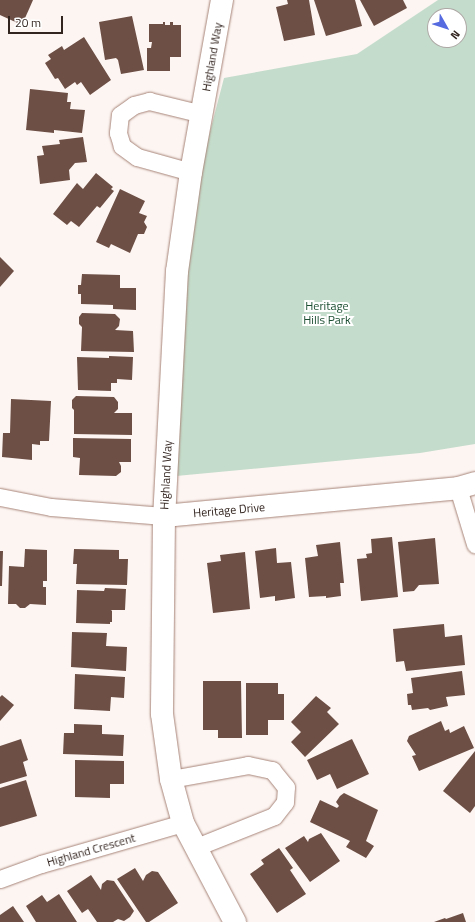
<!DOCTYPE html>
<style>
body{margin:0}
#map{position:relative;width:475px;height:922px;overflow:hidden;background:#fdf5f2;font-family:"Titillium Web",sans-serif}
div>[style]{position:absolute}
.green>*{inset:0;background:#c4dccb}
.building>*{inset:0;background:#6d4f45}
.roads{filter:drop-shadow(0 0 1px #a78478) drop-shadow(0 0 1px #a78478)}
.street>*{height:17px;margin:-8.5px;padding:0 8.5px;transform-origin:8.5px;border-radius:8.5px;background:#fff}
.secondary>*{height:22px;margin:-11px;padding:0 11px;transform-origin:11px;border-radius:11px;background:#fff}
span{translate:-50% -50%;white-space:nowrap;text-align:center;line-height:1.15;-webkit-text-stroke:4px #fff;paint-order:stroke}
.street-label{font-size:12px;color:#32241f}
.park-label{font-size:12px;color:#1b4e31}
.north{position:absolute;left:427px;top:8px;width:40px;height:40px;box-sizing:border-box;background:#fff;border:1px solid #ada7a5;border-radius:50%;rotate:129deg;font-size:11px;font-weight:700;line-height:16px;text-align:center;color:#32241f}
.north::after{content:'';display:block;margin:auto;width:14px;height:18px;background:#576be1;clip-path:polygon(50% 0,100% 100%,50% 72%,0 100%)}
.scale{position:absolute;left:8px;top:16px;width:55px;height:18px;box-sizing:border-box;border:2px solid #32241f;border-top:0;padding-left:5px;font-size:12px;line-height:14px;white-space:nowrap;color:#32241f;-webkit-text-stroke:3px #fff;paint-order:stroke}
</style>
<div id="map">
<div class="green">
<div style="clip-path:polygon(evenodd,438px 0,475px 0,475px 444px,420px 453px,176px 476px,179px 298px,195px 189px,224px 78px,357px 54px,438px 0,435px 16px,459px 16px,459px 40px,435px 40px,435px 16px)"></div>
</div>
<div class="building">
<div style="clip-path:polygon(0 0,33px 0,22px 25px,0 15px)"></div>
<div style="clip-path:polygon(287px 0,309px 0,315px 35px,284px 41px,276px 7px,288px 4px)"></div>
<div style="clip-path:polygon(314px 0,355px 0,362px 26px,326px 36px)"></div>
<div style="clip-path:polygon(360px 0,403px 0,407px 8px,374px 26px)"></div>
<div style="clip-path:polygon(132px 16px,144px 70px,121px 74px,118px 60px,116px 58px,105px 60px,99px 22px)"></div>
<div style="clip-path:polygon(163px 22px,165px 22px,165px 25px,170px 25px,170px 22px,173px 22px,173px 25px,181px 25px,181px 57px,170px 57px,170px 71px,147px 71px,147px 48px,151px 48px,152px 42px,149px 42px,149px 24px,163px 24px)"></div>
<div style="clip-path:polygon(84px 37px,111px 80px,90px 95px,81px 82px,77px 85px,75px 82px,65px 89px,58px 78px,55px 79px,45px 63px,51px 59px,48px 55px,62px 46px,64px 50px)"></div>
<div style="clip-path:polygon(30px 89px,68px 93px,67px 102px,71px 102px,70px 109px,85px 110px,82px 133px,54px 130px,54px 133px,26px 130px)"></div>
<div style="clip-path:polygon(83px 137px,87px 162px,75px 163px,69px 170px,70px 180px,40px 184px,37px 156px,44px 155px,42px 146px,60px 144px,59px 140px)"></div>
<div style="clip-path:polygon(96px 173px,113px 187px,111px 189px,114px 191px,100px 208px,97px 206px,79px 227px,71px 221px,67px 225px,53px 214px,77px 183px,83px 189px)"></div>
<div style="clip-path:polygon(120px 189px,145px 201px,139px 213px,147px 216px,144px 222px,147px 227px,144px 234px,138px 234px,130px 253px,111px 244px,109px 248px,96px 242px)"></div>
<div style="clip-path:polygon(0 257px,14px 271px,0 287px)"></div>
<div style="clip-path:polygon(82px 274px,120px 275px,120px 288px,136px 288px,136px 310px,113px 309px,113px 305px,81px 304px,81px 294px,78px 294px,78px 285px,81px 285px)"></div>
<div style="clip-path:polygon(82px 313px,115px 314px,120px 319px,119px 326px,115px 330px,133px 331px,134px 352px,81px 351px,82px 327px,79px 324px,79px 317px)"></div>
<div style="clip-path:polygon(109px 356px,133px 357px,132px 380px,117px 379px,117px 383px,111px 383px,111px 391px,78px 390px,77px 357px,109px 358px)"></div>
<div style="clip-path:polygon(76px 396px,114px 397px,118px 402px,118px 409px,114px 413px,132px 413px,132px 435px,74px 434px,74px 410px,72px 408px,72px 400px)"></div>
<div style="clip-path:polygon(11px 399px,51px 401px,49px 441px,40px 441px,40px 445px,32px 444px,32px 460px,2px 457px,3px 433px,10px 433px)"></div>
<div style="clip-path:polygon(73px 438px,131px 439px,131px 462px,119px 462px,121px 466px,121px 472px,116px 476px,79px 475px,80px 458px,73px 457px)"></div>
<div style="clip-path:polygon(392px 537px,398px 597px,361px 601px,357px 559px,367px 558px,366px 554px,372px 553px,371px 539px)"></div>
<div style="clip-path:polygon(435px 538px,439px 584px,419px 585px,414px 591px,403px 592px,398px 542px)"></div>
<div style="clip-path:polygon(340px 542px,344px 583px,340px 583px,341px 596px,326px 598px,326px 596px,309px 597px,305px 558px,318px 556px,316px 545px)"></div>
<div style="clip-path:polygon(276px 548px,277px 563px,291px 562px,295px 598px,275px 601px,275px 596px,260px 598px,255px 551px)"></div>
<div style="clip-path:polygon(25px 549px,47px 550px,47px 581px,43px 581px,43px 587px,46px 587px,46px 605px,30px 604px,25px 608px,20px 608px,16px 604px,8px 604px,9px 566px,24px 567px)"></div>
<div style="clip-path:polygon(74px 549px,119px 550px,119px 559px,128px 559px,127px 585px,76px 584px,77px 564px,73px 564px)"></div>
<div style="clip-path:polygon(0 551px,3px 551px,2px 586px,0 586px)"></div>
<div style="clip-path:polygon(245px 552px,250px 609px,213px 613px,207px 563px,221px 561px,220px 555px)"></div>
<div style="clip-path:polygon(105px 588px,126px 589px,125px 610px,111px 610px,112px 611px,112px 622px,110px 622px,110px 624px,76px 623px,77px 590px,104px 591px)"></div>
<div style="clip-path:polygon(444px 624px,445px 637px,462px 635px,465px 665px,406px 671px,404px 661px,396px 662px,393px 629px)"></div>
<div style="clip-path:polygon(72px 632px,107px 633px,106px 646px,127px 647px,126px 671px,71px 667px)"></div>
<div style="clip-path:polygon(462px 671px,465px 695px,446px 697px,448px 706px,430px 710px,428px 708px,412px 710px,411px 705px,408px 705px,407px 694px,413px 693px,411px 678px)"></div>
<div style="clip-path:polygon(75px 674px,125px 677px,124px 698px,111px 697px,110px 711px,74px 709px)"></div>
<div style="clip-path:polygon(203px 681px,241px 681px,242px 738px,218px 738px,218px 730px,203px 730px)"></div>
<div style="clip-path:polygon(246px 683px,278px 683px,278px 694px,284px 694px,284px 720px,268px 720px,268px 735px,246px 735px)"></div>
<div style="clip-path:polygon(2px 695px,14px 705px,0 721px,0 697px)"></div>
<div style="clip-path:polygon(316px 696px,331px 708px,327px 712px,339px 724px,305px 757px,291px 742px,301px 732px,291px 722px)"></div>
<div style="clip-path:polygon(441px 721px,445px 731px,449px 729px,450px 733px,464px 726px,474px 748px,419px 771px,412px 756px,416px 755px,407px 741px,409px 736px)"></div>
<div style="clip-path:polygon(74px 724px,102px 725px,102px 734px,124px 735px,123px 756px,63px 754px,64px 733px,74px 733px)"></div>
<div style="clip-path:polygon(21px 739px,28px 760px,23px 762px,27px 776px,0 784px,0 746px)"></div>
<div style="clip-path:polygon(352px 739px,369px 774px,337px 789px,330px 774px,317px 780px,307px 760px)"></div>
<div style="clip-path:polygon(475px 751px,475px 806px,470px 813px,443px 791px)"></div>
<div style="clip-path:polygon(75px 760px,124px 761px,124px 784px,110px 784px,110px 798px,75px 797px)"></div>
<div style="clip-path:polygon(26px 780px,37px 816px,0 827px,0 788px)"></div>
<div style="clip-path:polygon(344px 793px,378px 810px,366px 841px,374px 846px,366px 858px,346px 847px,350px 841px,310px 822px,320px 800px,337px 808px,339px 806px,336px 802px,340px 796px)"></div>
<div style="clip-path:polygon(321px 833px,340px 861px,310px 882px,285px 848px,304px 836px,308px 842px,309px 839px)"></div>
<div style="clip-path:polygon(279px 848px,293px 868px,290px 870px,306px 894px,277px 913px,250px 874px,264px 864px,261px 860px)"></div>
<div style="clip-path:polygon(135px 868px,143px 881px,146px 875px,152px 871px,158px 872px,178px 903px,149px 922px,146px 922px,117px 879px)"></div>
<div style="clip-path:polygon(91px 875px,101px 890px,102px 884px,107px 880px,114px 881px,134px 911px,130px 917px,124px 921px,118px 919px,113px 922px,97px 922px,88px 909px,82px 913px,67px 891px)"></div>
<div style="clip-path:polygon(59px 894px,77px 922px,36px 922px,26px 906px,42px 895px,47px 902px)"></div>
<div style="clip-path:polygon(13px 906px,24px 922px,0 922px,0 915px)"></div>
<div style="clip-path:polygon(463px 913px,466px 922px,434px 922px,445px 918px,446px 919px)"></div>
</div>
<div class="roads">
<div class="street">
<div style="left:191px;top:172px;width:56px;rotate:-164.5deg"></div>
<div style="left:137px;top:157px;width:19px;rotate:-144deg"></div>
<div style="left:122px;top:146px;width:14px;rotate:-107deg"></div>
<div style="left:118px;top:133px;width:18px;rotate:-84deg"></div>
<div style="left:120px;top:115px;width:17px;rotate:-36deg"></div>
<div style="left:134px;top:105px;width:16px;rotate:-15deg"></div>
<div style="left:149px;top:101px;width:55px;rotate:13.8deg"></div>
<div style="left:458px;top:488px;width:59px;rotate:73.1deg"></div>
<div style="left:0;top:497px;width:52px;rotate:11.1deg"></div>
<div style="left:51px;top:507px;width:113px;rotate:4.6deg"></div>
<div style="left:171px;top:779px;width:78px;rotate:-10.3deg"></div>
<div style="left:248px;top:765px;width:25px;rotate:12deg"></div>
<div style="left:272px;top:770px;width:22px;rotate:51deg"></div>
<div style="left:286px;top:787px;width:15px;rotate:94deg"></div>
<div style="left:285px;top:802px;width:18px;rotate:128deg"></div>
<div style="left:274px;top:816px;width:84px;rotate:158.3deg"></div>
<div style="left:0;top:879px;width:44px;rotate:-20.1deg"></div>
<div style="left:41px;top:864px;width:148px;rotate:-16.1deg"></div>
</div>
<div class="secondary">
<div style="left:222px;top:0;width:175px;rotate:100.2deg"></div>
<div style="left:191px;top:172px;width:100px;rotate:98deg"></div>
<div style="left:177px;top:271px;width:245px;rotate:93deg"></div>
<div style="left:164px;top:516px;width:198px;rotate:90.6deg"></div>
<div style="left:162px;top:714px;width:66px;rotate:82.1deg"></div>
<div style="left:171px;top:779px;width:46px;rotate:74.7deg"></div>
<div style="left:183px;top:823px;width:112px;rotate:62.3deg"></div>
<div style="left:164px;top:516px;width:295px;rotate:-5.4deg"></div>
<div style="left:458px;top:488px;width:18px;rotate:-16deg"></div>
</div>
</div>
<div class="street-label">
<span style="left:212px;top:57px;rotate:-80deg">Highland Way</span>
<span style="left:166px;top:475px;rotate:-87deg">Highland Way</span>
<span style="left:229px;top:510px;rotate:-5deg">Heritage Drive</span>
<span style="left:91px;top:850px;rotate:-16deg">Highland Crescent</span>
</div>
<div class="park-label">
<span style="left:327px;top:313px">Heritage<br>Hills Park</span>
</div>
<div class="north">N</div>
<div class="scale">20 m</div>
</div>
